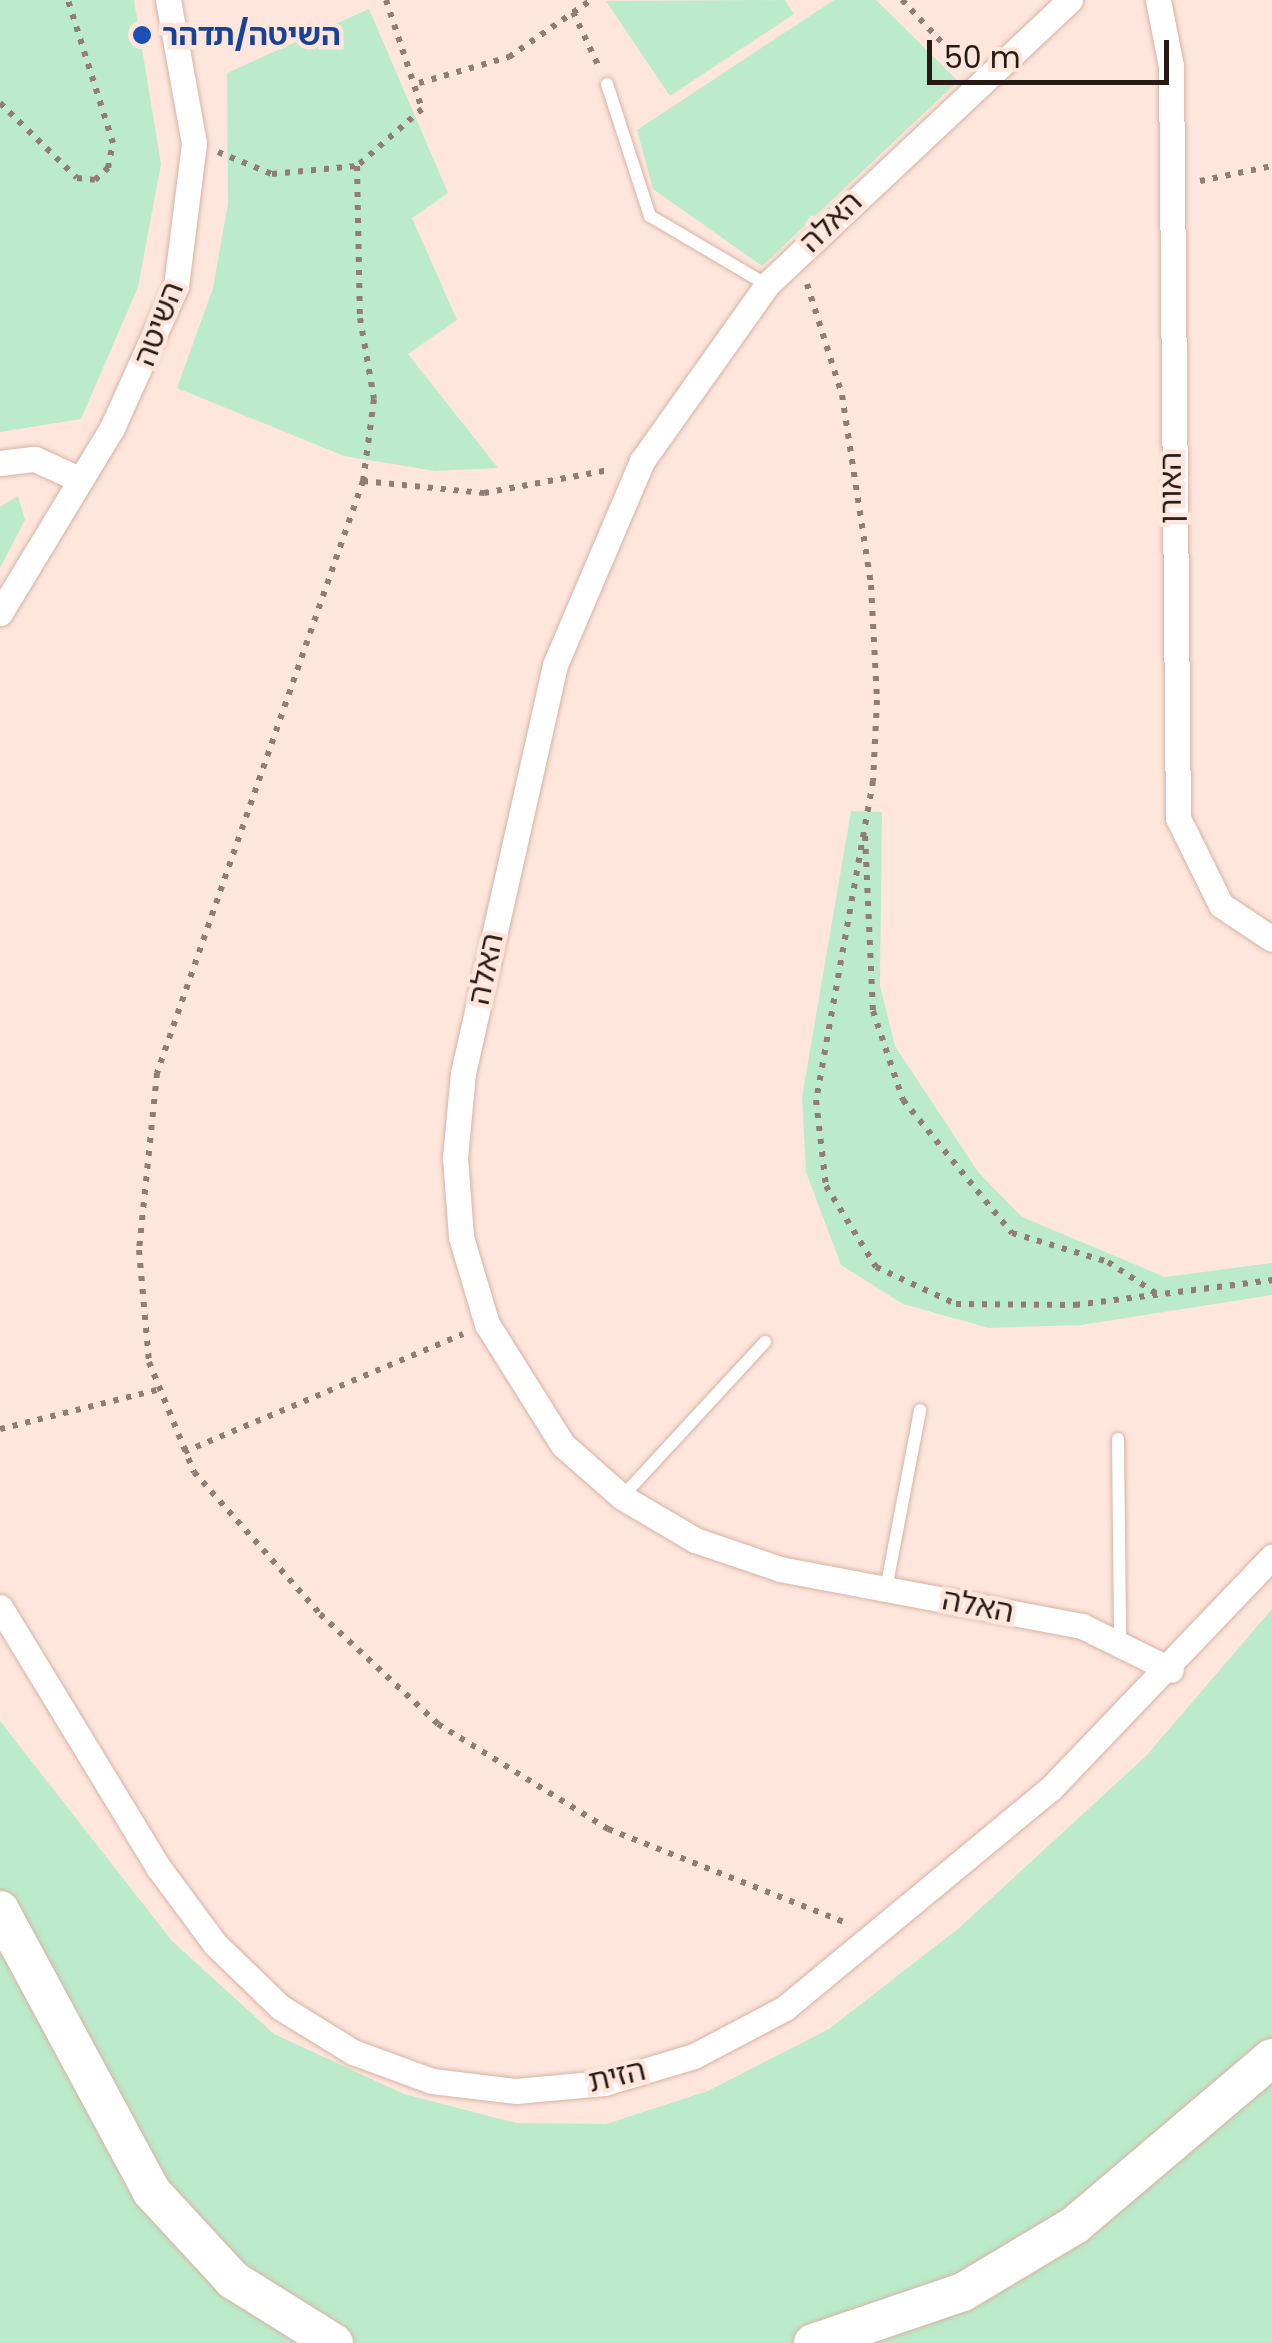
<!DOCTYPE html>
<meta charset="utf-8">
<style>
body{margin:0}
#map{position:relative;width:1272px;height:2343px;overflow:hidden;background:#fee6dd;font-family:Poppins,"Noto Sans Hebrew",sans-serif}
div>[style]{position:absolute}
.green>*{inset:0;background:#bbebca}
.path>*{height:6px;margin-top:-3px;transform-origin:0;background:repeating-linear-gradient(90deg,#8f7d76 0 5px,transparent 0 13px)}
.roads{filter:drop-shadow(0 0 2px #d8b3a4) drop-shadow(0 0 2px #d8b3a4)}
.service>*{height:12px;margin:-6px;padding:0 6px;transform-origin:6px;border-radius:6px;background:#fff}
.minor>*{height:25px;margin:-12.5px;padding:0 12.5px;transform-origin:12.5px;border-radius:12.5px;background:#fff}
.secondary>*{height:38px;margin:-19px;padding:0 19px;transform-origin:19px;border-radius:19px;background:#fff}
.dots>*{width:28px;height:28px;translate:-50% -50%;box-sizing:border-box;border:5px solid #fee6dd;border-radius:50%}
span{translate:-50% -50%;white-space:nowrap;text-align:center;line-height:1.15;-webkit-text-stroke:9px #fee6dd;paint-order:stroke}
.transit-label{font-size:30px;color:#164399;font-weight:700}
.left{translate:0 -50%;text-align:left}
.street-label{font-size:30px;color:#271a15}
.scale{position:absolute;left:927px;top:40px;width:242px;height:45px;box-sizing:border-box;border:5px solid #271a15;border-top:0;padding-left:12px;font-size:30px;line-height:35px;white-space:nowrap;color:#271a15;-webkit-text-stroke:8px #fee6dd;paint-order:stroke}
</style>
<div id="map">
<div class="green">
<div style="clip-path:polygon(0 0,134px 0,161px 164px,138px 287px,81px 419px,0 432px)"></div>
<div style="clip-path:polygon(785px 0,794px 14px,670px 96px,606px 1px)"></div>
<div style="clip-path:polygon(834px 0,876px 0,958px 81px,762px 266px,653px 189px,637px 130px)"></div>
<div style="clip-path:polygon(369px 9px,448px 193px,412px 218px,457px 320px,408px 354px,498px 468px,435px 471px,344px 456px,177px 388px,213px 288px,228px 204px,227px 73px)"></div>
<div style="clip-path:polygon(18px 496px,25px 520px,0 568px,0 507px)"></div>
<div style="clip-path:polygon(851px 811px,882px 812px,880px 986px,895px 1046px,978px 1172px,1022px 1217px,1165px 1277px,1272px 1263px,1272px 1295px,1081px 1325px,989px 1328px,903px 1304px,841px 1265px,806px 1172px,802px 1097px)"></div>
<div style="clip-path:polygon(1272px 1609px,1272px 2343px,0 2343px,0 1721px,172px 1941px,274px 2034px,404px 2094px,516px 2123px,606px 2124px,708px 2091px,829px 2029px,959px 1928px,1146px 1756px)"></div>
</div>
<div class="path">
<div style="left:386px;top:0;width:115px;rotate:71.7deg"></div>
<div style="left:422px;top:109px;width:86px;rotate:138.8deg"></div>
<div style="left:357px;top:166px;width:152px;rotate:88.9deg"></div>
<div style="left:360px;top:318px;width:82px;rotate:80.2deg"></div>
<div style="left:374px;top:399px;width:83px;rotate:97.6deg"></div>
<div style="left:363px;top:481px;width:627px;rotate:109.19deg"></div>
<div style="left:157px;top:1073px;width:178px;rotate:95.8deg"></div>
<div style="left:139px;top:1250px;width:112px;rotate:84.9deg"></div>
<div style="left:149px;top:1362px;width:119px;rotate:67.8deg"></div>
<div style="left:194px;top:1472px;width:190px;rotate:48.4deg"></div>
<div style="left:320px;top:1614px;width:161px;rotate:43deg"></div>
<div style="left:438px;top:1724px;width:200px;rotate:31.7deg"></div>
<div style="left:608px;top:1829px;width:259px;rotate:21.5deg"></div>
<div style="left:902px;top:0;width:89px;rotate:46.8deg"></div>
<div style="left:573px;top:12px;width:63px;rotate:64.7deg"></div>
<div style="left:419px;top:83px;width:94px;rotate:-16.1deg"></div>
<div style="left:509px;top:57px;width:100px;rotate:-34.8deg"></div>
<div style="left:0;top:103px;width:107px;rotate:44.2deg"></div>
<div style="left:77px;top:178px;width:18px;rotate:6deg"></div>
<div style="left:95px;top:180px;width:18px;rotate:-43deg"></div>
<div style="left:108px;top:168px;width:25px;rotate:-79deg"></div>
<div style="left:113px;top:143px;width:150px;rotate:-107.5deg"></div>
<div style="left:218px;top:152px;width:58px;rotate:22.2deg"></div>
<div style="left:272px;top:174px;width:85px;rotate:-5.4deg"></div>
<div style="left:1200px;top:181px;width:74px;rotate:-11.8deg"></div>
<div style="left:807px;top:284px;width:116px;rotate:72.5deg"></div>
<div style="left:842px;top:395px;width:192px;rotate:81.3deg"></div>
<div style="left:871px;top:585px;width:115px;rotate:87deg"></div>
<div style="left:877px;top:700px;width:81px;rotate:92.8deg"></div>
<div style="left:873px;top:781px;width:324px;rotate:100.1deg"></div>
<div style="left:816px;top:1100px;width:87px;rotate:83.4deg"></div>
<div style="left:826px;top:1186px;width:95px;rotate:58.3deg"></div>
<div style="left:876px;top:1267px;width:88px;rotate:24.8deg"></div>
<div style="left:956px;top:1304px;width:119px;rotate:0.5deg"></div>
<div style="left:1075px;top:1305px;width:199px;rotate:-7.2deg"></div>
<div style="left:363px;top:481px;width:122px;rotate:5.7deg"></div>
<div style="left:484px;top:493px;width:127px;rotate:-10.4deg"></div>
<div style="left:865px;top:836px;width:175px;rotate:87.4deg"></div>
<div style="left:873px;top:1011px;width:94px;rotate:71.4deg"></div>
<div style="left:903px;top:1100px;width:172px;rotate:50.7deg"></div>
<div style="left:1012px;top:1233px;width:100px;rotate:16.8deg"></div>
<div style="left:1108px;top:1262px;width:59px;rotate:33.1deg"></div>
<div style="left:0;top:1429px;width:162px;rotate:-14deg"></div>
<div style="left:184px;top:1452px;width:303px;rotate:-22.9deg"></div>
</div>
<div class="roads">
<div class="service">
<div style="left:607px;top:84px;width:139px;rotate:72deg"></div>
<div style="left:650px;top:216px;width:136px;rotate:30.5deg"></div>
<div style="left:1118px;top:1439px;width:199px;rotate:89.4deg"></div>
<div style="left:622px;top:1497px;width:211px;rotate:-47.3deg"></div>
<div style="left:886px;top:1589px;width:182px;rotate:-79.2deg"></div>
</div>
<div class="minor">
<div style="left:1070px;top:0;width:416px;rotate:136.8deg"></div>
<div style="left:767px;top:285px;width:216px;rotate:125.4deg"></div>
<div style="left:642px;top:461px;width:222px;rotate:113.1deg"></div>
<div style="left:555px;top:665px;width:418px;rotate:102.7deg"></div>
<div style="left:463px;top:1073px;width:84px;rotate:95.4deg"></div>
<div style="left:455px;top:1157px;width:80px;rotate:85.7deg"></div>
<div style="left:461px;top:1237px;width:91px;rotate:73.4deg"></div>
<div style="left:487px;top:1324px;width:143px;rotate:57.9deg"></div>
<div style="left:563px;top:1445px;width:79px;rotate:41.4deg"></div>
<div style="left:622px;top:1497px;width:85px;rotate:30.5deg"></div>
<div style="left:695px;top:1540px;width:90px;rotate:18.8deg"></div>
<div style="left:780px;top:1569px;width:307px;rotate:10.7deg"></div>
<div style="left:1082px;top:1626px;width:99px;rotate:26.3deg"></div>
<div style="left:1158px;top:0;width:67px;rotate:78.9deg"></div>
<div style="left:1171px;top:66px;width:752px;rotate:89.47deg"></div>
<div style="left:1178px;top:818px;width:97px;rotate:63.7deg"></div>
<div style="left:1221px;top:905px;width:61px;rotate:33.7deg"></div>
<div style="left:0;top:463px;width:35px;rotate:-7deg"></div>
<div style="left:35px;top:459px;width:48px;rotate:24.4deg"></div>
<div style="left:0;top:613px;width:216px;rotate:-58.8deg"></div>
<div style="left:112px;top:428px;width:156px;rotate:-65.7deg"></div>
<div style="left:176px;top:286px;width:144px;rotate:-82.8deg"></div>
<div style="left:194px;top:143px;width:145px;rotate:-100.3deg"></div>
<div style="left:0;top:1607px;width:304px;rotate:58.7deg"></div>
<div style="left:158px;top:1867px;width:96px;rotate:53.5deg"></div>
<div style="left:215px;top:1944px;width:91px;rotate:44.1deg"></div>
<div style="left:280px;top:2007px;width:86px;rotate:31.7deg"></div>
<div style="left:353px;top:2052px;width:84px;rotate:20.2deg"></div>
<div style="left:432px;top:2081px;width:85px;rotate:6.8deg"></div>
<div style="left:516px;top:2091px;width:88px;rotate:-5.2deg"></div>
<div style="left:604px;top:2083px;width:94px;rotate:-16.7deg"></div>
<div style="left:694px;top:2056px;width:103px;rotate:-27.8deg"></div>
<div style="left:785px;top:2008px;width:345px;rotate:-39.6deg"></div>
<div style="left:1051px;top:1788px;width:320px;rotate:-46.3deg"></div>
</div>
<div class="secondary">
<div style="left:0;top:1910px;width:319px;rotate:61.7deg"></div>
<div style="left:151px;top:2191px;width:121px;rotate:47.3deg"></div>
<div style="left:233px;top:2280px;width:119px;rotate:32deg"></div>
<div style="left:813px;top:2343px;width:158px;rotate:-18.8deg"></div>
<div style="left:963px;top:2292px;width:131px;rotate:-30.9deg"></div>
<div style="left:1075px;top:2225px;width:258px;rotate:-40.3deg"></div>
</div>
</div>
<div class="dots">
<div style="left:142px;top:35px;background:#1a4fb4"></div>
</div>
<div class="transit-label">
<span class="left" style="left:162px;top:35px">השיטה/תדהר</span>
</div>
<div class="street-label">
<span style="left:831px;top:222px;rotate:-44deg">האלה</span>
<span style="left:159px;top:324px;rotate:-69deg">השיטה</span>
<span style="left:1171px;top:488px;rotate:-90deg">האורן</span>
<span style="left:486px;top:969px;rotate:-78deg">האלה</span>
<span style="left:978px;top:1606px;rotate:11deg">האלה</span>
<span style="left:617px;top:2076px;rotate:-13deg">הזית</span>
</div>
<div class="scale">50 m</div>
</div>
